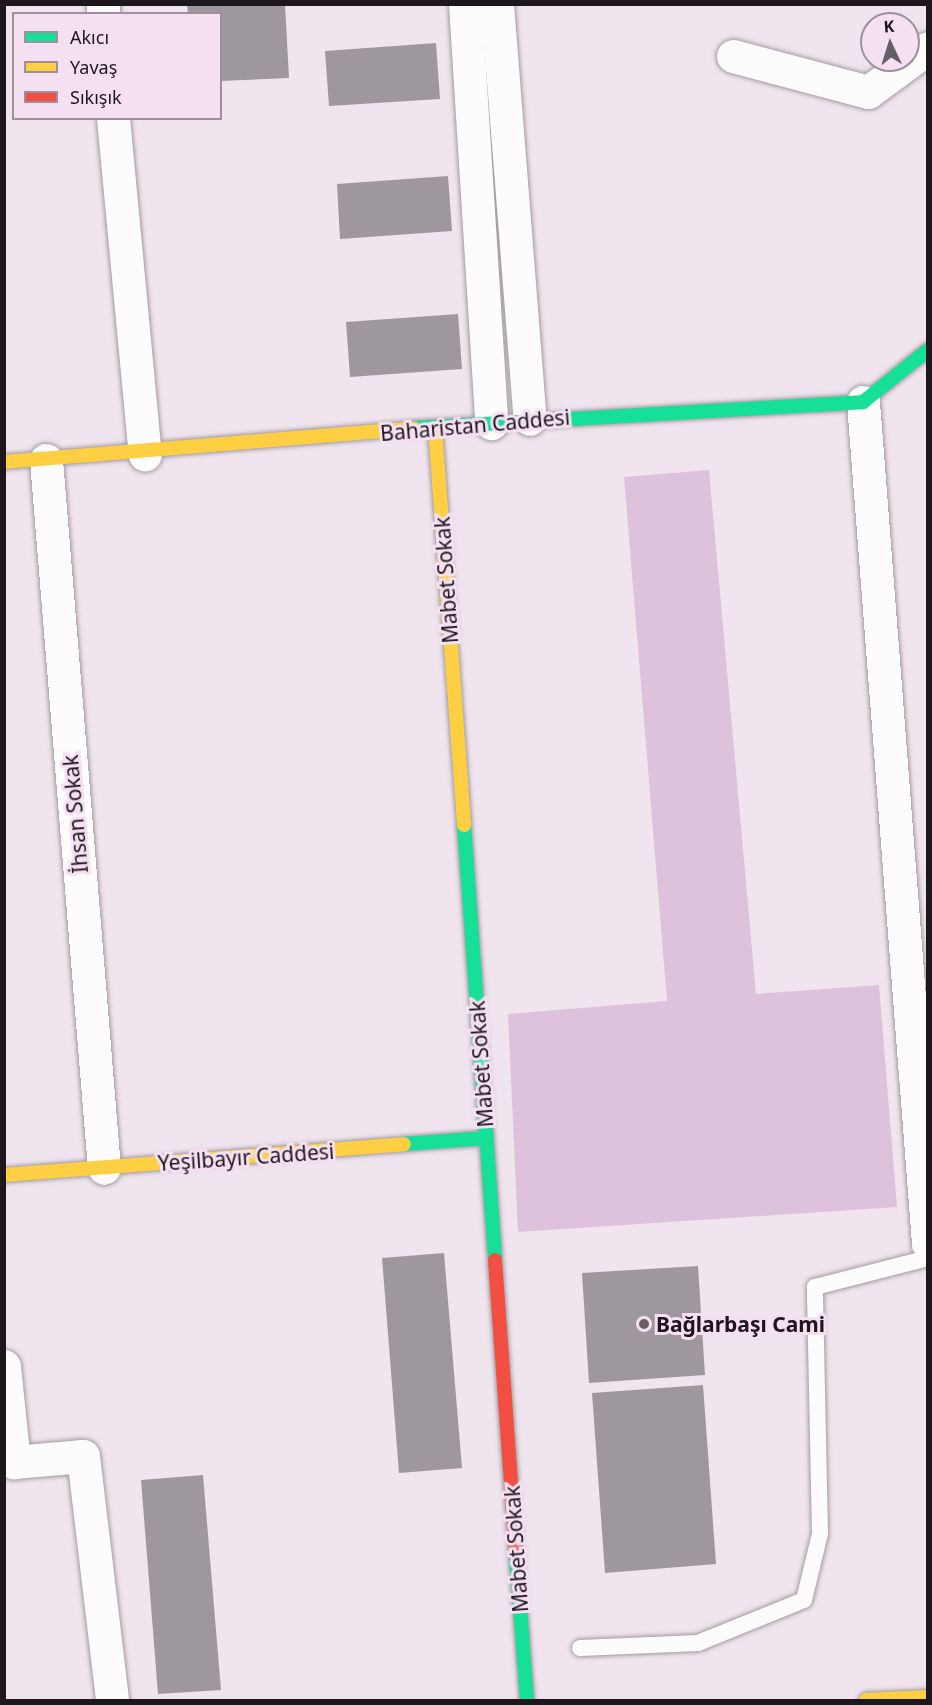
<!DOCTYPE html>
<meta charset="utf-8">
<style>
body{margin:0}
#map{position:relative;width:932px;height:1705px;overflow:hidden;background:#f0e5ee;font-family:"Noto Sans",sans-serif}
div>[style]{position:absolute}
.green>*{inset:0;background:#dec1da}
.building>*{inset:0;background:#9f979e}
.roads{filter:drop-shadow(0 0 2px #a39ba2) drop-shadow(0 0 2px #a39ba2)}
.lane>*{height:16px;margin:-8px;padding:0 8px;transform-origin:8px;border-radius:8px;background:#fdfbfc}
.street>*{height:33px;margin:-16.5px;padding:0 16.5px;transform-origin:16.5px;border-radius:16.5px;background:#fdfbfc}
.fast>*{height:14px;margin:-7px;padding:0 7px;transform-origin:7px;border-radius:7px;background:#16e098}
.slow>*{height:14px;margin:-7px;padding:0 7px;transform-origin:7px;border-radius:7px;background:#ffcf43}
.jam>*{height:14px;margin:-7px;padding:0 7px;transform-origin:7px;border-radius:7px;background:#f24e42}
.dots>*{width:16px;height:16px;translate:-50% -50%;box-sizing:border-box;border:3px solid #f5e0f2;border-radius:50%}
span{translate:-50% -50%;white-space:nowrap;text-align:center;line-height:1.15;-webkit-text-stroke:6px #f5e0f2;paint-order:stroke}
.street-label{font-size:21px;color:#1d161c}
.poi-label{font-size:21px;color:#1d161c;font-weight:700}
.left{translate:0 -50%;text-align:left}
.frame{position:absolute;inset:0;border:6px solid #1d161c;pointer-events:none}
.legend{position:absolute;left:12px;top:12px;width:210px;height:108px;box-sizing:border-box;background:#f5e0f2;border:2px solid #9f8f9c;margin:0;padding:8px 10px;list-style:none;font-size:18px;color:#1d161c}
.legend li{display:flex;align-items:center;gap:12px;height:30px}
.legend b{width:30px;border:2px solid #9f8f9c}
.north{position:absolute;left:860px;top:12px;width:60px;height:60px;box-sizing:border-box;background:#f5e0f2;border:2px solid #9f8f9c;border-radius:50%;rotate:356deg;font-size:16px;font-weight:700;line-height:24px;text-align:center;color:#1d161c}
.north::after{content:'';display:block;margin:auto;width:21px;height:27px;background:#675e66;clip-path:polygon(50% 0,100% 100%,50% 72%,0 100%)}
</style>
<div id="map">
<div class="green">
<div style="clip-path:polygon(709px 470px,756px 994px,879px 985px,897px 1207px,518px 1232px,508px 1014px,667px 1001px,624px 477px)"></div>
</div>
<div class="building">
<div style="clip-path:polygon(187px 4px,285px 4px,289px 78px,220px 81px,220px 14px,188px 14px)"></div>
<div style="clip-path:polygon(436px 43px,440px 99px,329px 106px,325px 51px)"></div>
<div style="clip-path:polygon(448px 176px,452px 231px,340px 239px,337px 184px)"></div>
<div style="clip-path:polygon(458px 314px,462px 369px,350px 377px,346px 322px)"></div>
<div style="clip-path:polygon(444px 1253px,462px 1468px,399px 1473px,382px 1258px)"></div>
<div style="clip-path:polygon(698px 1266px,705px 1375px,589px 1383px,582px 1273px)"></div>
<div style="clip-path:polygon(703px 1385px,716px 1564px,605px 1573px,592px 1393px)"></div>
<div style="clip-path:polygon(203px 1475px,221px 1690px,158px 1694px,141px 1480px)"></div>
</div>
<div class="roads">
<div class="lane">
<div style="left:580px;top:1648px;width:118px;rotate:-2.4deg"></div>
<div style="left:698px;top:1643px;width:114px;rotate:-22.1deg"></div>
<div style="left:804px;top:1600px;width:68px;rotate:-76.4deg"></div>
<div style="left:820px;top:1534px;width:247px;rotate:-91.2deg"></div>
<div style="left:815px;top:1287px;width:117px;rotate:-14.4deg"></div>
</div>
<div class="street">
<div style="left:103px;top:4px;width:10px;rotate:90deg"></div>
<div style="left:465px;top:4px;width:420px;rotate:86.4deg"></div>
<div style="left:497px;top:4px;width:416px;rotate:85.5deg"></div>
<div style="left:733px;top:56px;width:140px;rotate:14.9deg"></div>
<div style="left:868px;top:92px;width:74px;rotate:-36.3deg"></div>
<div style="left:113px;top:118px;width:338px;rotate:84.6deg"></div>
<div style="left:863px;top:402px;width:844px;rotate:85.58deg"></div>
<div style="left:46px;top:460px;width:710px;rotate:85.32deg"></div>
<div style="left:4px;top:1366px;width:97px;rotate:84.1deg"></div>
<div style="left:14px;top:1462px;width:69px;rotate:-5deg"></div>
<div style="left:83px;top:1456px;width:246px;rotate:83.2deg"></div>
</div>
<div class="fast">
<div style="left:414px;top:428px;width:450px;rotate:-3.3deg"></div>
<div style="left:863px;top:402px;width:83px;rotate:-38.7deg"></div>
<div style="left:464px;top:825px;width:436px;rotate:85.9deg"></div>
<div style="left:404px;top:1144px;width:83px;rotate:-4.1deg"></div>
<div style="left:516px;top:1554px;width:146px;rotate:85.7deg"></div>
</div>
<div class="slow">
<div style="left:435px;top:428px;width:398px;rotate:85.8deg"></div>
<div style="left:4px;top:462px;width:411px;rotate:-4.7deg"></div>
<div style="left:4px;top:1175px;width:401px;rotate:-4.4deg"></div>
<div style="left:866px;top:1700px;width:62px;rotate:-2.8deg"></div>
</div>
<div class="jam">
<div style="left:495px;top:1260px;width:295px;rotate:85.9deg"></div>
</div>
</div>
<div class="dots">
<div style="left:644px;top:1324px;background:#675e66"></div>
</div>
<div class="street-label">
<span style="left:475px;top:425px;rotate:-5deg">Baharistan Caddesi</span>
<span style="left:446px;top:580px;rotate:-94deg">Mabet Sokak</span>
<span style="left:75px;top:814px;rotate:-95deg">İhsan Sokak</span>
<span style="left:481px;top:1064px;rotate:-94deg">Mabet Sokak</span>
<span style="left:246px;top:1157px;rotate:-4deg">Yeşilbayır Caddesi</span>
<span style="left:516px;top:1549px;rotate:-94deg">Mabet Sokak</span>
</div>
<div class="poi-label">
<span class="left" style="left:656px;top:1324px">Bağlarbaşı Cami</span>
</div>
<div class="frame"></div>
<ul class="legend">
<li><b style="height:8px;background:#16e098"></b>Akıcı</li>
<li><b style="height:8px;background:#ffcf43"></b>Yavaş</li>
<li><b style="height:8px;background:#f24e42"></b>Sıkışık</li>
</ul>
<div class="north">K</div>
</div>
